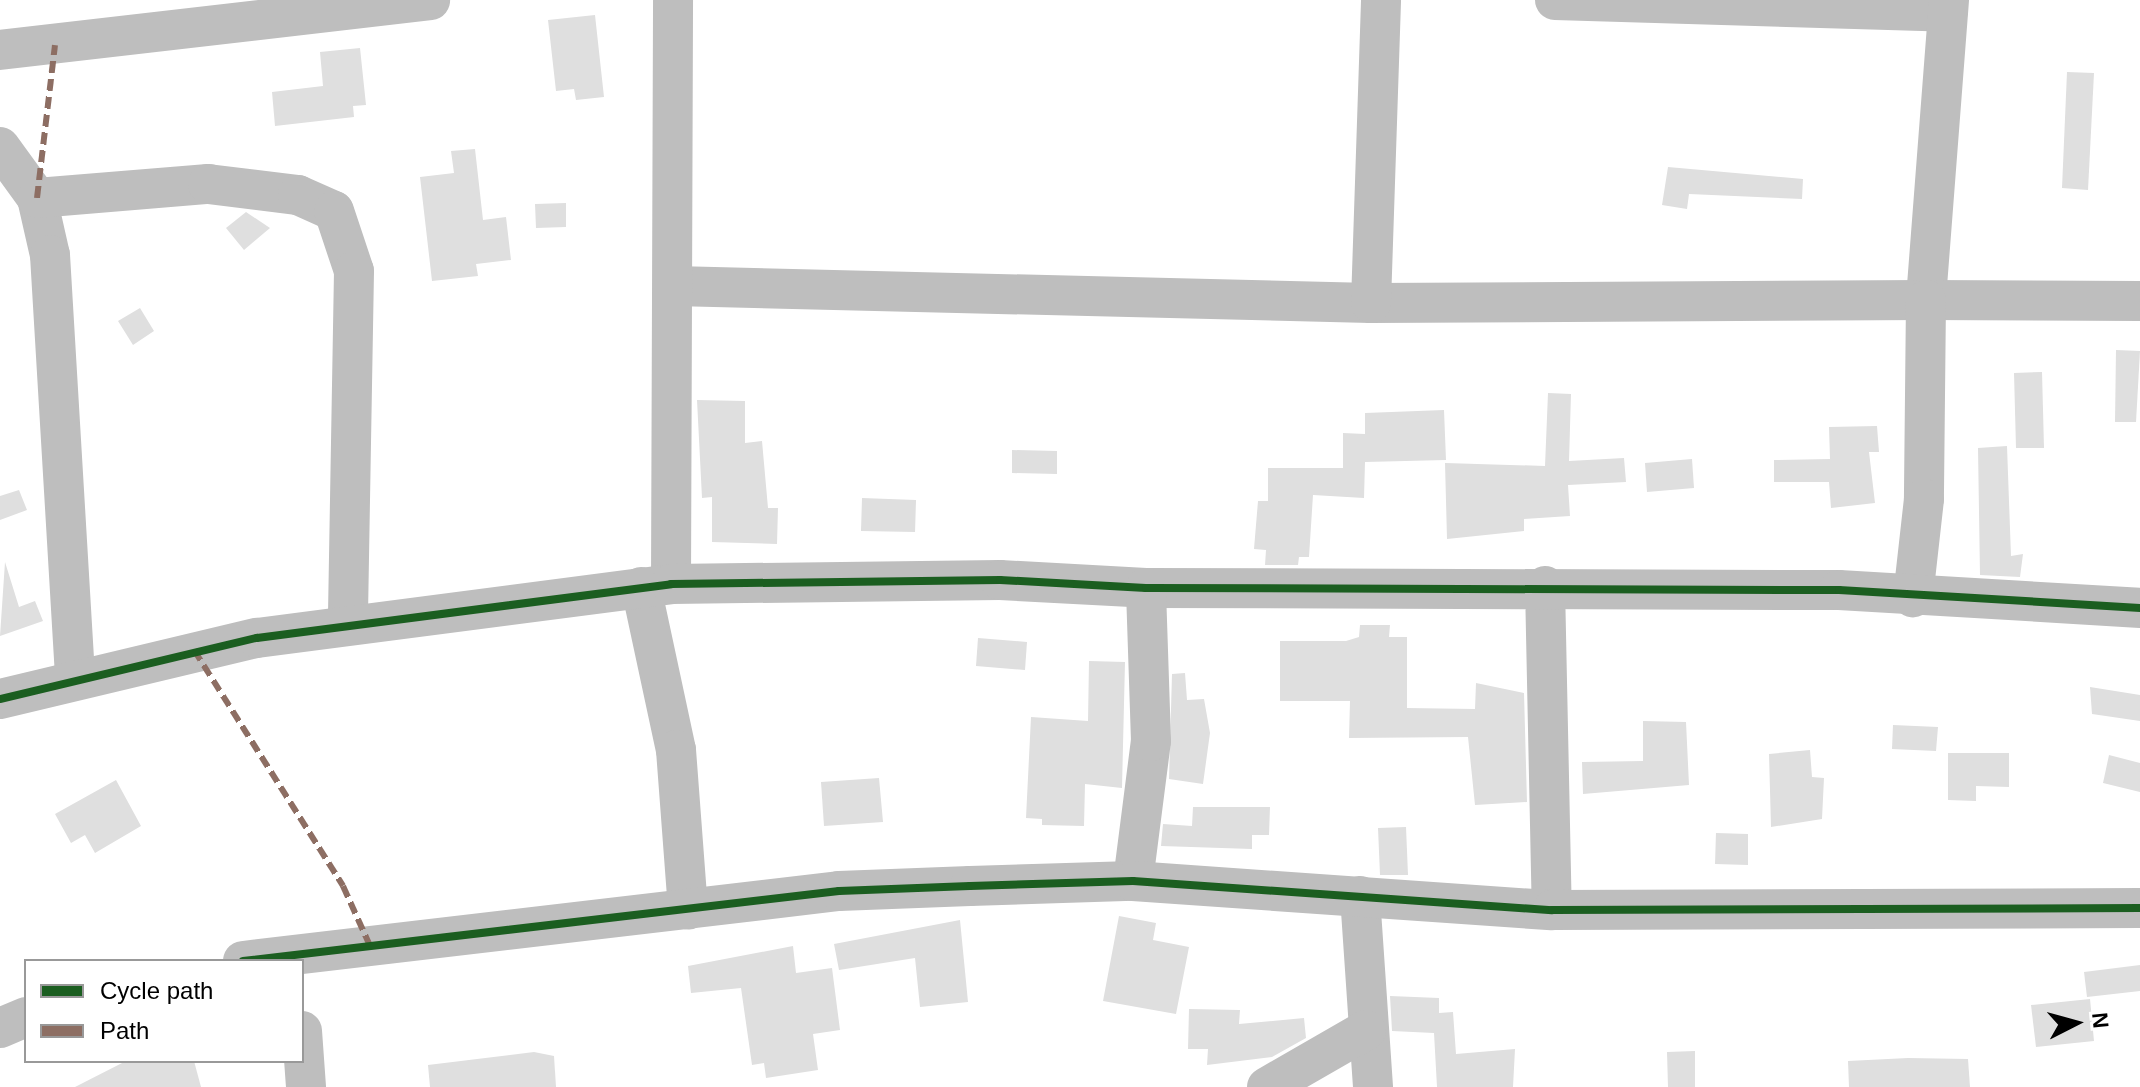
<!DOCTYPE html>
<style>
body{margin:0}
#map{position:relative;width:2140px;height:1087px;overflow:hidden;background:#fff;font-family:Helvetica,sans-serif}
div>[style]{position:absolute}
.building>*{inset:0;background:#dfdfdf}
.minor>*{height:40px;margin:-20px;padding:0 20px;transform-origin:20px;border-radius:20px;background:#bebebe}
.quiet>*{height:6px;margin-top:-3px;transform-origin:0;background:repeating-linear-gradient(90deg,#8d6e63 0 12px,transparent 0 18px)}
.cycleway>*{height:8px;margin:-4px;padding:0 4px;transform-origin:4px;border-radius:4px;background:#1b5e20}
span{translate:-50% -50%;white-space:nowrap;text-align:center;line-height:1.15;-webkit-text-stroke:8px #fff;paint-order:stroke}
.legend{position:absolute;left:24px;top:959px;width:280px;height:104px;box-sizing:border-box;background:#fff;border:2px solid #999;margin:0;padding:10px 14px;list-style:none;font-size:24px;color:#000}
.legend li{display:flex;align-items:center;gap:16px;height:40px}
.legend b{width:40px;border:2px solid #999}
.north{position:absolute;left:2036px;top:983px;width:80px;height:80px;-webkit-text-stroke:6px #fff;paint-order:stroke;rotate:84deg;font-size:22px;font-weight:700;line-height:32px;text-align:center;color:#000}
.north::after{content:'';display:block;margin:auto;width:28px;height:36px;background:#000;clip-path:polygon(50% 0,100% 100%,50% 72%,0 100%)}
</style>
<div id="map">
<div class="building">
<div style="clip-path:polygon(595px 15px,604px 97px,576px 100px,574px 89px,556px 91px,548px 20px)"></div>
<div style="clip-path:polygon(360px 48px,366px 105px,353px 106px,354px 117px,275px 126px,272px 92px,323px 86px,320px 52px)"></div>
<div style="clip-path:polygon(2067px 72px,2094px 73px,2088px 190px,2062px 188px)"></div>
<div style="clip-path:polygon(475px 149px,483px 220px,506px 217px,511px 260px,476px 264px,478px 276px,432px 281px,420px 177px,454px 173px,451px 151px)"></div>
<div style="clip-path:polygon(1668px 167px,1803px 179px,1802px 199px,1689px 194px,1687px 209px,1662px 205px)"></div>
<div style="clip-path:polygon(566px 203px,566px 227px,536px 228px,535px 204px)"></div>
<div style="clip-path:polygon(246px 212px,270px 228px,244px 250px,226px 228px)"></div>
<div style="clip-path:polygon(140px 308px,154px 331px,133px 345px,118px 321px)"></div>
<div style="clip-path:polygon(2116px 350px,2140px 351px,2136px 422px,2115px 422px)"></div>
<div style="clip-path:polygon(2042px 372px,2044px 448px,2016px 448px,2014px 373px)"></div>
<div style="clip-path:polygon(1548px 393px,1571px 394px,1569px 461px,1624px 458px,1626px 482px,1568px 485px,1570px 516px,1524px 519px,1524px 531px,1447px 539px,1445px 463px,1545px 466px)"></div>
<div style="clip-path:polygon(697px 400px,745px 401px,745px 443px,762px 441px,768px 508px,778px 508px,777px 544px,712px 542px,712px 497px,702px 498px)"></div>
<div style="clip-path:polygon(1444px 410px,1446px 460px,1365px 462px,1364px 498px,1313px 495px,1309px 557px,1299px 557px,1298px 565px,1265px 565px,1266px 550px,1254px 549px,1258px 501px,1268px 501px,1268px 468px,1343px 468px,1343px 433px,1365px 434px,1365px 413px)"></div>
<div style="clip-path:polygon(1877px 426px,1879px 452px,1869px 452px,1875px 503px,1831px 508px,1829px 482px,1774px 482px,1774px 460px,1830px 459px,1829px 427px)"></div>
<div style="clip-path:polygon(2007px 446px,2011px 556px,2023px 554px,2020px 577px,1980px 575px,1978px 448px)"></div>
<div style="clip-path:polygon(1012px 450px,1057px 451px,1057px 474px,1012px 473px)"></div>
<div style="clip-path:polygon(1692px 459px,1694px 488px,1647px 492px,1645px 463px)"></div>
<div style="clip-path:polygon(19px 490px,27px 510px,0 520px,0 496px)"></div>
<div style="clip-path:polygon(862px 498px,916px 500px,915px 532px,861px 531px)"></div>
<div style="clip-path:polygon(5px 562px,19px 607px,35px 601px,43px 621px,0 636px)"></div>
<div style="clip-path:polygon(1360px 625px,1390px 625px,1389px 637px,1407px 637px,1407px 708px,1475px 709px,1476px 683px,1524px 693px,1527px 802px,1475px 805px,1468px 737px,1349px 738px,1350px 701px,1280px 701px,1280px 641px,1346px 641px,1359px 637px)"></div>
<div style="clip-path:polygon(978px 638px,1027px 642px,1025px 670px,976px 666px)"></div>
<div style="clip-path:polygon(1089px 661px,1125px 662px,1122px 788px,1085px 784px,1084px 826px,1042px 825px,1042px 819px,1026px 818px,1031px 717px,1088px 721px)"></div>
<div style="clip-path:polygon(1185px 673px,1187px 700px,1204px 699px,1210px 733px,1203px 784px,1169px 779px,1172px 674px)"></div>
<div style="clip-path:polygon(2090px 687px,2140px 695px,2140px 721px,2092px 714px)"></div>
<div style="clip-path:polygon(1643px 721px,1686px 722px,1689px 785px,1583px 794px,1582px 762px,1643px 761px)"></div>
<div style="clip-path:polygon(1893px 725px,1938px 727px,1936px 751px,1892px 749px)"></div>
<div style="clip-path:polygon(1810px 750px,1812px 777px,1824px 778px,1822px 819px,1771px 827px,1769px 754px)"></div>
<div style="clip-path:polygon(1948px 753px,2009px 753px,2009px 787px,1976px 786px,1976px 801px,1948px 800px)"></div>
<div style="clip-path:polygon(2109px 755px,2140px 763px,2140px 792px,2103px 783px)"></div>
<div style="clip-path:polygon(879px 778px,883px 822px,824px 826px,821px 782px)"></div>
<div style="clip-path:polygon(116px 780px,141px 826px,95px 853px,85px 835px,71px 843px,55px 814px)"></div>
<div style="clip-path:polygon(1193px 807px,1270px 807px,1269px 835px,1252px 835px,1252px 849px,1161px 846px,1163px 824px,1192px 826px)"></div>
<div style="clip-path:polygon(1406px 827px,1408px 875px,1380px 875px,1378px 828px)"></div>
<div style="clip-path:polygon(1716px 833px,1748px 834px,1748px 865px,1715px 864px)"></div>
<div style="clip-path:polygon(1119px 916px,1156px 923px,1153px 940px,1189px 947px,1176px 1014px,1103px 1001px)"></div>
<div style="clip-path:polygon(960px 920px,968px 1002px,920px 1007px,915px 958px,839px 970px,834px 944px)"></div>
<div style="clip-path:polygon(793px 946px,796px 973px,832px 968px,840px 1030px,813px 1034px,818px 1070px,766px 1078px,764px 1063px,752px 1065px,741px 988px,691px 993px,688px 966px)"></div>
<div style="clip-path:polygon(2140px 965px,2140px 991px,2087px 997px,2084px 972px)"></div>
<div style="clip-path:polygon(1390px 996px,1439px 998px,1439px 1013px,1453px 1012px,1456px 1054px,1515px 1049px,1513px 1087px,1437px 1087px,1434px 1033px,1392px 1031px)"></div>
<div style="clip-path:polygon(2090px 999px,2094px 1041px,2036px 1047px,2031px 1005px)"></div>
<div style="clip-path:polygon(1189px 1009px,1240px 1010px,1239px 1024px,1304px 1018px,1306px 1038px,1272px 1057px,1207px 1065px,1208px 1049px,1188px 1049px)"></div>
<div style="clip-path:polygon(1695px 1051px,1695px 1087px,1668px 1087px,1667px 1052px)"></div>
<div style="clip-path:polygon(534px 1052px,554px 1056px,556px 1087px,430px 1087px,428px 1065px)"></div>
<div style="clip-path:polygon(1908px 1058px,1968px 1059px,1970px 1087px,1849px 1087px,1848px 1061px)"></div>
<div style="clip-path:polygon(126px 1061px,194px 1061px,201px 1087px,75px 1087px)"></div>
</div>
<div class="minor">
<div style="left:1555px;top:0;width:393px;rotate:1.7deg"></div>
<div style="left:1949px;top:0;width:301px;rotate:94.4deg"></div>
<div style="left:1926px;top:300px;width:214px;rotate:0.3deg"></div>
<div style="left:0;top:50px;width:433px;rotate:-6.6deg"></div>
<div style="left:0;top:147px;width:63px;rotate:54deg"></div>
<div style="left:37px;top:198px;width:58px;rotate:77.2deg"></div>
<div style="left:50px;top:255px;width:423px;rotate:86.6deg"></div>
<div style="left:37px;top:198px;width:172px;rotate:-4.7deg"></div>
<div style="left:208px;top:184px;width:91px;rotate:7deg"></div>
<div style="left:298px;top:195px;width:39px;rotate:24deg"></div>
<div style="left:334px;top:211px;width:63px;rotate:71.6deg"></div>
<div style="left:354px;top:271px;width:353px;rotate:91deg"></div>
<div style="left:674px;top:286px;width:697px;rotate:1.4deg"></div>
<div style="left:1371px;top:303px;width:555px;rotate:-0.31deg"></div>
<div style="left:1926px;top:300px;width:199px;rotate:90.6deg"></div>
<div style="left:1924px;top:499px;width:99px;rotate:96.4deg"></div>
<div style="left:1371px;top:303px;width:303px;rotate:-88.1deg"></div>
<div style="left:671px;top:584px;width:584px;rotate:-89.8deg"></div>
<div style="left:1545px;top:586px;width:324px;rotate:88.8deg"></div>
<div style="left:641px;top:587px;width:167px;rotate:77.9deg"></div>
<div style="left:676px;top:750px;width:160px;rotate:85.7deg"></div>
<div style="left:0;top:699px;width:264px;rotate:-13.4deg"></div>
<div style="left:257px;top:638px;width:418px;rotate:-7.4deg"></div>
<div style="left:671px;top:584px;width:329px;rotate:-0.7deg"></div>
<div style="left:1000px;top:580px;width:146px;rotate:3.1deg"></div>
<div style="left:1146px;top:588px;width:693px;rotate:0.17deg"></div>
<div style="left:1839px;top:590px;width:302px;rotate:3.4deg"></div>
<div style="left:1133px;top:881px;width:141px;rotate:-82.7deg"></div>
<div style="left:1151px;top:741px;width:153px;rotate:-91.9deg"></div>
<div style="left:1360px;top:896px;width:191px;rotate:86.1deg"></div>
<div style="left:243px;top:961px;width:600px;rotate:-6.7deg"></div>
<div style="left:839px;top:891px;width:131px;rotate:-2.2deg"></div>
<div style="left:970px;top:886px;width:163px;rotate:-1.8deg"></div>
<div style="left:1133px;top:881px;width:420px;rotate:4deg"></div>
<div style="left:1552px;top:910px;width:588px;rotate:-0.19deg"></div>
<div style="left:0;top:1028px;width:28px;rotate:-23deg"></div>
<div style="left:302px;top:1031px;width:56px;rotate:85.9deg"></div>
<div style="left:1267px;top:1087px;width:114px;rotate:-29.9deg"></div>
</div>
<div class="quiet">
<div style="left:37px;top:198px;width:154px;rotate:-83.3deg"></div>
<div style="left:194px;top:650px;width:279px;rotate:57.7deg"></div>
<div style="left:343px;top:886px;width:68px;rotate:65.7deg"></div>
</div>
<div class="cycleway">
<div style="left:0;top:699px;width:264px;rotate:-13.4deg"></div>
<div style="left:257px;top:638px;width:418px;rotate:-7.4deg"></div>
<div style="left:671px;top:584px;width:329px;rotate:-0.7deg"></div>
<div style="left:1000px;top:580px;width:146px;rotate:3.1deg"></div>
<div style="left:1146px;top:588px;width:693px;rotate:0.17deg"></div>
<div style="left:1839px;top:590px;width:302px;rotate:3.4deg"></div>
<div style="left:243px;top:961px;width:600px;rotate:-6.7deg"></div>
<div style="left:839px;top:891px;width:131px;rotate:-2.2deg"></div>
<div style="left:970px;top:886px;width:163px;rotate:-1.8deg"></div>
<div style="left:1133px;top:881px;width:420px;rotate:4deg"></div>
<div style="left:1552px;top:910px;width:588px;rotate:-0.19deg"></div>
</div>
<ul class="legend">
<li><b style="height:10px;background:#1b5e20"></b>Cycle path</li>
<li><b style="height:10px;background:#8d6e63"></b>Path</li>
</ul>
<div class="north">N</div>
</div>
